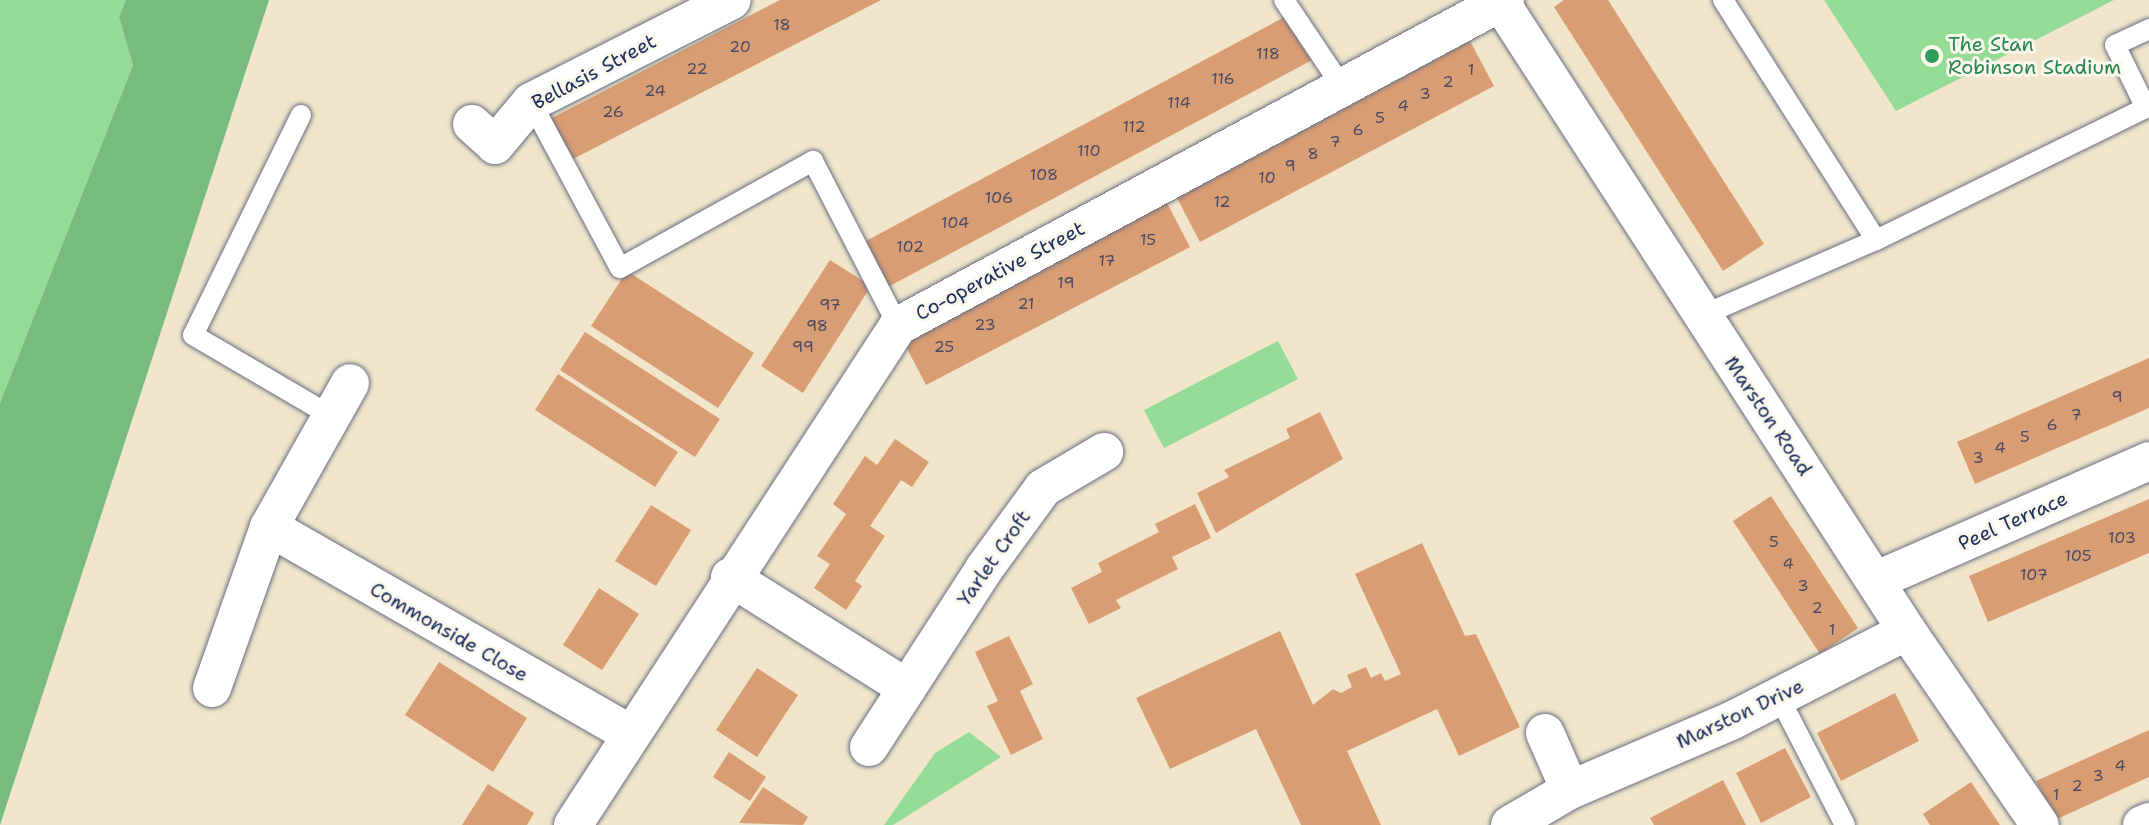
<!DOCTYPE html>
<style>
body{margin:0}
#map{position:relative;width:2149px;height:825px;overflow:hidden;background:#f1e6cb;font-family:"Shantell Sans",sans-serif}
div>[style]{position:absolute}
.green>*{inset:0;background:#94db95}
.forest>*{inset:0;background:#77bb7e}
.building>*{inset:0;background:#d99d73}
.roads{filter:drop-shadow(0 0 2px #666f84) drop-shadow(0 0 2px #666f84)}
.lane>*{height:20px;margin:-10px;padding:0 10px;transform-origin:10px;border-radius:10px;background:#fff}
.street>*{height:38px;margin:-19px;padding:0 19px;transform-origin:19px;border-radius:19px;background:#fff}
.dots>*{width:22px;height:22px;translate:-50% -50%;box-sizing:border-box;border:4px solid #fbf7ec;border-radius:50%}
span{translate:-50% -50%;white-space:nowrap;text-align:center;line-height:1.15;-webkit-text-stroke:6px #fbf7ec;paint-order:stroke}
.number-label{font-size:16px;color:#4a4a63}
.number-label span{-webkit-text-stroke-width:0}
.leisure-label{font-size:20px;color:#27864d}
.left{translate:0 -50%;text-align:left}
.street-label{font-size:20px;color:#1b2f5e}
</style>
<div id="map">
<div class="green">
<div style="clip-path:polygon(0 0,126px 0,119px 17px,133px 65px,0 403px)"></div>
<div style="clip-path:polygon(1824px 0,2114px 0,1896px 111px)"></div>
<div style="clip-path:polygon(1278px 341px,1298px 379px,1164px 448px,1144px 410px)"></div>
<div style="clip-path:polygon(969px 732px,1001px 757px,893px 825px,884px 825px,935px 753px)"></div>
</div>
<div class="forest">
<div style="clip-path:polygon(126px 0,269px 0,0 825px,0 403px,133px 65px,119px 17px)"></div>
</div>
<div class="building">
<div style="clip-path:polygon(780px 0,881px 0,571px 160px,550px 119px)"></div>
<div style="clip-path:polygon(1564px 0,1608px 0,1764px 244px,1723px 271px,1554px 7px)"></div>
<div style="clip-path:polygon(1290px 14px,1314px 59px,888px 287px,864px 242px)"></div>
<div style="clip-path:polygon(1470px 41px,1494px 86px,1200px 242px,1177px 198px)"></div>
<div style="clip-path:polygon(1166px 201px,1190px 247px,926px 385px,902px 339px)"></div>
<div style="clip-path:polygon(830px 260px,871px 286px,803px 393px,761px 366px)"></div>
<div style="clip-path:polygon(627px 271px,754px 353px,718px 408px,591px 326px)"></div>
<div style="clip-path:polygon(585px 332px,720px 419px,695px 457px,560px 370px)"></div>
<div style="clip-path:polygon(2149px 358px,2149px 408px,1975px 484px,1957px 442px)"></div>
<div style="clip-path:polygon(558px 374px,678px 452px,655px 487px,535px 410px)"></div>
<div style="clip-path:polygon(1320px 412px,1343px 459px,1216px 533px,1197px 493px,1229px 477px,1224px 470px,1290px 438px,1286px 429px)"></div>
<div style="clip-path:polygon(895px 439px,929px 462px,912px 487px,901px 480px,870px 526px,885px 536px,855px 581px,862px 586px,846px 610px,814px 588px,830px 564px,817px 556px,846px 514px,833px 504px,865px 456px,877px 465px)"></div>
<div style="clip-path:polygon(1771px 496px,1858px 628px,1820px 654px,1733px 521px)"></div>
<div style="clip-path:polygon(2149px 499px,2149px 553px,1988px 622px,1969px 576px)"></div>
<div style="clip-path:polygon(1195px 504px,1211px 538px,1172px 557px,1178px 569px,1116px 600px,1121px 608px,1089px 624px,1071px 588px,1102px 572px,1098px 563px,1159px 532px,1155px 524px)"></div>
<div style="clip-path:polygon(651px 505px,691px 530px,656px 586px,615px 561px)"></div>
<div style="clip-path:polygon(1422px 543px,1465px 636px,1476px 634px,1520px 727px,1459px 756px,1437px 709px,1347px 751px,1381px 825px,1301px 825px,1256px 729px,1170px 769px,1136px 698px,1280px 631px,1313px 705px,1333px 689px,1341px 693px,1352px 687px,1347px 675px,1366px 667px,1371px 678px,1381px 673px,1385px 681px,1401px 674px,1355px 574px)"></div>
<div style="clip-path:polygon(599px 588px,639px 614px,602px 670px,563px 645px)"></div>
<div style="clip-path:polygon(1009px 636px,1033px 684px,1020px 691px,1043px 739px,1011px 755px,987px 706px,998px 701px,975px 652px)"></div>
<div style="clip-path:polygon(439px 662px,527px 718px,493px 772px,405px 715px)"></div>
<div style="clip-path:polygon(757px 668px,798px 695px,757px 757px,716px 730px)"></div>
<div style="clip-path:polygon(1895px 693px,1919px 741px,1841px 781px,1817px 733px)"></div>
<div style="clip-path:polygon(2149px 730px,2149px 777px,2055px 820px,2036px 781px)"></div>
<div style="clip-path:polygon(1785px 748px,1811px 797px,1761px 823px,1736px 773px)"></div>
<div style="clip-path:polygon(729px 752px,766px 777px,750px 801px,713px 777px)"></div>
<div style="clip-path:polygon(1723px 780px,1746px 825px,1654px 825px,1650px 818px)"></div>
<div style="clip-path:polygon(1971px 782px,2000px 825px,1930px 825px,1923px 814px)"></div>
<div style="clip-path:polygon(488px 784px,534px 813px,527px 825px,462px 825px)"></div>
<div style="clip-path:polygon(763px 787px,808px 817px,803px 825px,739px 823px)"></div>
</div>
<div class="roads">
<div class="lane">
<div style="left:1284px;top:0;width:102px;rotate:56.2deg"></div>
<div style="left:531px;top:102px;width:188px;rotate:61.8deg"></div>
<div style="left:620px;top:268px;width:221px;rotate:-29deg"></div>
<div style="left:813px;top:161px;width:186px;rotate:62.7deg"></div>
<div style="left:301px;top:115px;width:245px;rotate:116.1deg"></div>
<div style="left:193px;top:335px;width:160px;rotate:30.4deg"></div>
<div style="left:1876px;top:240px;width:301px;rotate:-26.1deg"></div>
<div style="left:2146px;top:108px;width:70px;rotate:-116.2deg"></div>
<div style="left:2115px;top:45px;width:38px;rotate:-25deg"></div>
<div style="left:1701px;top:316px;width:191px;rotate:-23.5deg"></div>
<div style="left:1876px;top:240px;width:285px;rotate:-122.5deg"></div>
<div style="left:1779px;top:697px;width:144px;rotate:62.7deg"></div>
</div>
<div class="street">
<div style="left:1499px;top:0;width:751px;rotate:57.11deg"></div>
<div style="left:1907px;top:631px;width:235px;rotate:55.6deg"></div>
<div style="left:472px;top:124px;width:31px;rotate:42deg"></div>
<div style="left:495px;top:145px;width:56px;rotate:-50.1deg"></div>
<div style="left:531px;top:102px;width:225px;rotate:-26.9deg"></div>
<div style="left:269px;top:527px;width:416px;rotate:29.8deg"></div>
<div style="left:730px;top:577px;width:209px;rotate:32.1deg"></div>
<div style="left:1877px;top:580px;width:297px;rotate:-23.6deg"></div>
<div style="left:212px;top:688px;width:171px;rotate:-70.5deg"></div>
<div style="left:269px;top:527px;width:165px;rotate:-60.6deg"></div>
<div style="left:1545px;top:733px;width:62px;rotate:66.3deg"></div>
<div style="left:869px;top:747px;width:212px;rotate:-57.1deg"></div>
<div style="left:984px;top:569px;width:100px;rotate:-53.9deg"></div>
<div style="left:1043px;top:488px;width:71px;rotate:-30.5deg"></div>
<div style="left:573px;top:825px;width:596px;rotate:-56.92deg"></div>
<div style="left:898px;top:326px;width:689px;rotate:-28.24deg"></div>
<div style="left:1510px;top:825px;width:69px;rotate:-30.3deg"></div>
<div style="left:1570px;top:790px;width:177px;rotate:-23.2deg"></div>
<div style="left:1733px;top:720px;width:195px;rotate:-27.1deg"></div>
<div style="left:2142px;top:825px;width:8px;rotate:-23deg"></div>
</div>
</div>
<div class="dots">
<div style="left:1932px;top:56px;background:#2e9e5b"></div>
</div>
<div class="number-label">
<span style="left:782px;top:25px">18</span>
<span style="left:740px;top:47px">20</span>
<span style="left:1268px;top:54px">118</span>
<span style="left:697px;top:69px">22</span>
<span style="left:1471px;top:70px">1</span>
<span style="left:1223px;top:79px">116</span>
<span style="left:1448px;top:82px">2</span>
<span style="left:655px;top:91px">24</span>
<span style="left:1425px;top:94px">3</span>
<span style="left:1179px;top:103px">114</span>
<span style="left:1403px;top:106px">4</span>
<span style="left:613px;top:112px">26</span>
<span style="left:1380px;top:118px">5</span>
<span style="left:1134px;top:127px">112</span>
<span style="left:1358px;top:130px">6</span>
<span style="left:1335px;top:142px">7</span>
<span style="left:1089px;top:151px">110</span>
<span style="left:1313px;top:154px">8</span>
<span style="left:1290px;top:166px">9</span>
<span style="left:1044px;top:175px">108</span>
<span style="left:1267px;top:178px">10</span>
<span style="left:999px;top:198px">106</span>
<span style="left:1222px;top:202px">12</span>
<span style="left:955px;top:223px">104</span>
<span style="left:1148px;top:240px">15</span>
<span style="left:910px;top:247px">102</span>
<span style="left:1107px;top:261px">17</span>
<span style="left:1066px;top:283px">19</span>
<span style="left:1026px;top:304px">21</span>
<span style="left:830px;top:305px">97</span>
<span style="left:985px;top:325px">23</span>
<span style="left:817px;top:326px">98</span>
<span style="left:803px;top:347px">99</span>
<span style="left:944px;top:347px">25</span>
<span style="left:2117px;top:397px">9</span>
<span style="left:2076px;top:415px">7</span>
<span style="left:2052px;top:425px">6</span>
<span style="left:2025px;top:437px">5</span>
<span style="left:2000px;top:448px">4</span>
<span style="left:1978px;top:458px">3</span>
<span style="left:2122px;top:538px">103</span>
<span style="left:1774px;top:542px">5</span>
<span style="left:2078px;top:556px">105</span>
<span style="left:1788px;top:564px">4</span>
<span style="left:2034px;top:575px">107</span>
<span style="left:1803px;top:586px">3</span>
<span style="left:1817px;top:608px">2</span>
<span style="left:1832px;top:630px">1</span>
<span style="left:2120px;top:766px">4</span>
<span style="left:2098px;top:776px">3</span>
<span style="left:2077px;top:786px">2</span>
<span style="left:2056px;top:795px">1</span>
</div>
<div class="leisure-label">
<span class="left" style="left:1948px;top:56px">The Stan<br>Robinson Stadium</span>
</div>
<div class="street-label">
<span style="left:594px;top:72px;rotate:-28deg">Bellasis Street</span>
<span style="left:1000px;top:271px;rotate:-28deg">Co-operative Street</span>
<span style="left:1768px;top:416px;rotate:56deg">Marston Road</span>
<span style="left:2013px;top:521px;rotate:-24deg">Peel Terrace</span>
<span style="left:994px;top:558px;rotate:-55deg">Yarlet Croft</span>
<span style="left:449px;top:632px;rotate:30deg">Commonside Close</span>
<span style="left:1740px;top:714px;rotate:-25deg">Marston Drive</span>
</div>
</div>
